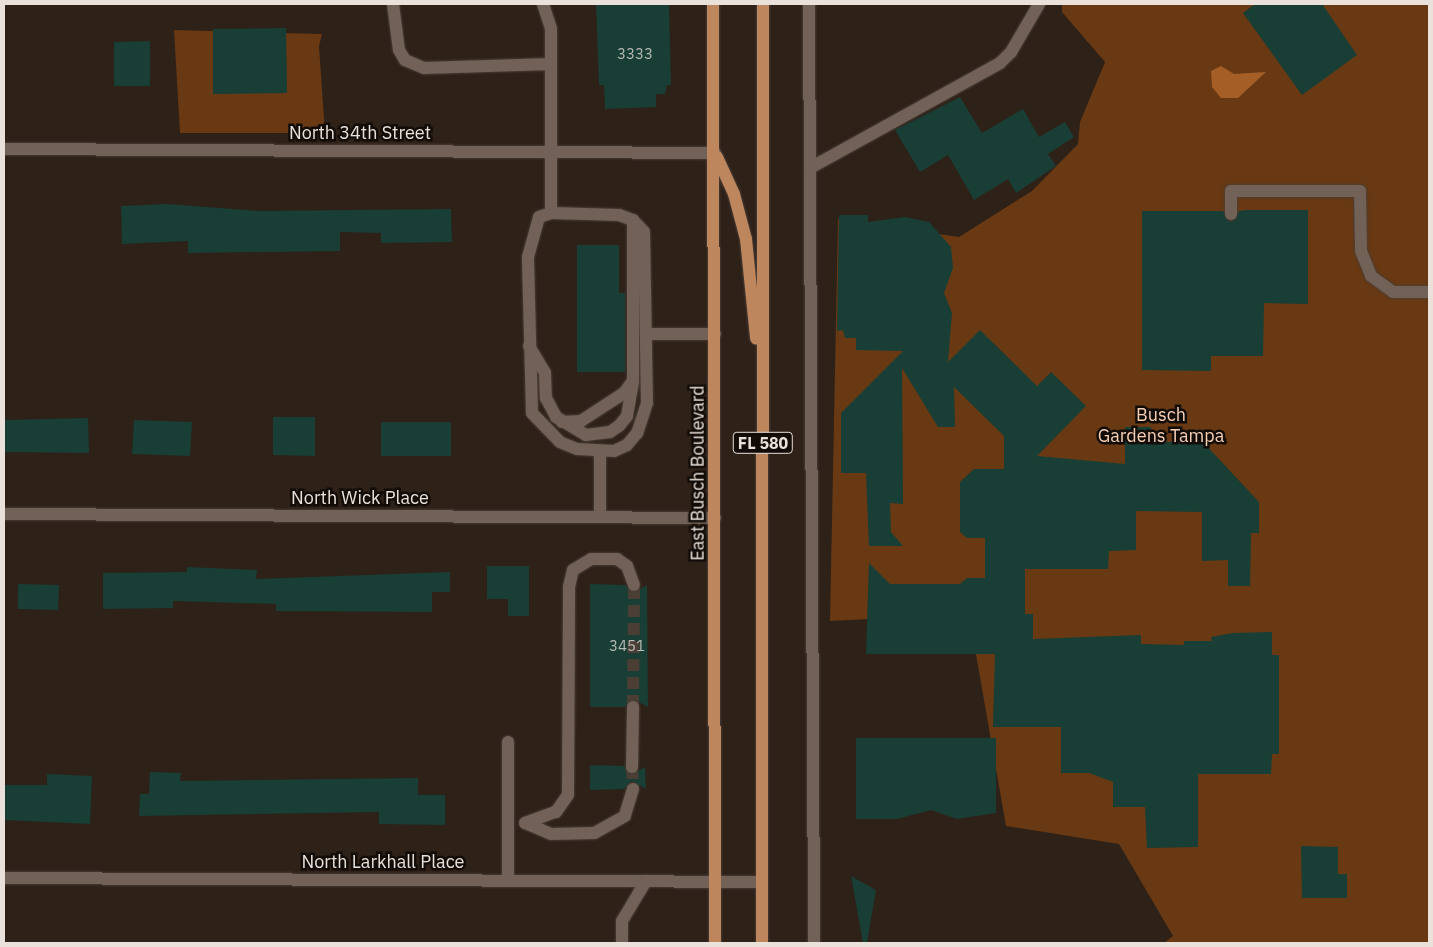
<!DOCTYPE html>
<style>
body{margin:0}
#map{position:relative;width:1433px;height:947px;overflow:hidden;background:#2e2118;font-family:"IBM Plex Sans",sans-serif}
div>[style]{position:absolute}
.green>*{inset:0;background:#683913}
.water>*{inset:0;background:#a45e26}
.building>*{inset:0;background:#183e35}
.minor-tunnel>*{height:12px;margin-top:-6px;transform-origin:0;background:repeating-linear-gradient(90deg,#4a3e35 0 12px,transparent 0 18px)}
.roads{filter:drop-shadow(0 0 1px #493e38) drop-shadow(0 0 1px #493e38)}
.minor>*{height:12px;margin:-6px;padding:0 6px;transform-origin:6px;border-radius:6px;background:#716156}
.major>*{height:12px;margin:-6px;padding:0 6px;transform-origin:6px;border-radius:6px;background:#be865c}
span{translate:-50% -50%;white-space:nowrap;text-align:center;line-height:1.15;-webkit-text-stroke:5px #120c08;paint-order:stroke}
.number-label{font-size:15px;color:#b6b8b2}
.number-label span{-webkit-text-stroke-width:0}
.shield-label span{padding:1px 4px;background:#120c08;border:1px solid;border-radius:4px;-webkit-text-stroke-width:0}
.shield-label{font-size:16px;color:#ebe1db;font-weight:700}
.street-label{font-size:18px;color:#ebe1db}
.park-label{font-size:18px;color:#f8d0b5}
.frame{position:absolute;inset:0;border:5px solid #ebe1db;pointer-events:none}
</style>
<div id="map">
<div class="green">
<div style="clip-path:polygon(1062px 4px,1429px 4px,1429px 943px,1164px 943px,1173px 936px,1119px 844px,1006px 826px,969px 614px,830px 621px,838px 219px,959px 237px,1032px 191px,1078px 144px,1080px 122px,1105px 62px,1062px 12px)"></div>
<div style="clip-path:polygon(174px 30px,322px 34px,319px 46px,325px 133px,180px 133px)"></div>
</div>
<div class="water">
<div style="clip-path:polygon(1221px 66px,1234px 74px,1266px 72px,1238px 98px,1221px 98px,1212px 87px,1211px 71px)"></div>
</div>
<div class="building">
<div style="clip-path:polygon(596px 4px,669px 4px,671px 85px,667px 85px,665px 94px,656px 94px,656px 107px,605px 109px,604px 85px,599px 85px)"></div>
<div style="clip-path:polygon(1255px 4px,1322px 4px,1357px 55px,1302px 95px,1243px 13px)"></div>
<div style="clip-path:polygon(286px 28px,287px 93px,213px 94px,213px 29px)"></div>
<div style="clip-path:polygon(150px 41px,150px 86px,114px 86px,114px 42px)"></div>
<div style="clip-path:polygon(960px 97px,982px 133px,1023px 109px,1039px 137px,1065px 122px,1074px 137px,1048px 154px,1056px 166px,1016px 193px,1008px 179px,974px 200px,948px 155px,920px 172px,895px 130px)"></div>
<div style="clip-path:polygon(167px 204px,258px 211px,451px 209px,452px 242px,381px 243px,381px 233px,340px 232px,340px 251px,188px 253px,188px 241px,122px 244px,121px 206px)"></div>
<div style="clip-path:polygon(1247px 210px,1308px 210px,1308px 304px,1264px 303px,1263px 356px,1211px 356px,1211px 371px,1142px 370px,1142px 211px,1223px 211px,1231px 222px,1239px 211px)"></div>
<div style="clip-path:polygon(839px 215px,868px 215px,868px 222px,905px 217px,929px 222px,951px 247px,953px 268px,944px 293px,952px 313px,948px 362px,980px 330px,1037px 386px,1051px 372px,1086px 406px,1037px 456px,1125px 464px,1125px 427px,1151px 427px,1151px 442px,1203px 442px,1259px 502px,1259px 533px,1251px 533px,1250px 586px,1228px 586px,1228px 560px,1202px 561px,1202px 512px,1136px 511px,1136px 550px,1109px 551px,1108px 569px,1025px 569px,1025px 614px,1033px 614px,1033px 639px,1141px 635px,1141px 644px,1184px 645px,1184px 641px,1212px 641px,1211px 637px,1233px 633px,1272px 632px,1272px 655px,1279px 655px,1279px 754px,1272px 754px,1271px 774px,1198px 774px,1198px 847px,1147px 848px,1145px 807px,1113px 807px,1113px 782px,1089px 773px,1061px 773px,1061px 727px,993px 727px,995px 654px,866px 654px,869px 563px,890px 584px,960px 584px,967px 578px,985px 578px,985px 538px,967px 538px,960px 532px,960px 482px,974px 469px,1004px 469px,1004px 436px,954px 387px,955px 427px,938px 427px,902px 368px,903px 504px,890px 503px,891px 532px,903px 546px,869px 546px,866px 473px,841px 473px,841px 413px,903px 351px,856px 350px,856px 338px,845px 338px,843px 330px,837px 331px)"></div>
<div style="clip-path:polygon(577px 245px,619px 245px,619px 293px,625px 293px,625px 372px,577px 372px)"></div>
<div style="clip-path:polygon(273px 417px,315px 417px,315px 456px,273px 455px)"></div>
<div style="clip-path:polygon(88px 418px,89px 453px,4px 452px,4px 420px)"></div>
<div style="clip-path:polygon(134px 420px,192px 422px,190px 456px,132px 454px)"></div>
<div style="clip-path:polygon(381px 422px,451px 422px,451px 456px,381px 456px)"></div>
<div style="clip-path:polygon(487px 566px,529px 566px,529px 616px,508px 616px,508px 599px,487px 599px)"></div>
<div style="clip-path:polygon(187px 567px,257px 570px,256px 579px,450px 572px,450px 592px,432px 592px,432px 612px,276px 611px,276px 604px,173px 601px,173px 608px,103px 609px,103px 573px,187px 572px)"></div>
<div style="clip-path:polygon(18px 584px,59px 585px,58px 610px,18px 609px)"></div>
<div style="clip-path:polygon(590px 584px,625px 585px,633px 593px,647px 585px,648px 707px,633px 699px,625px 707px,590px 707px)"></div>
<div style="clip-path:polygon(856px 738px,996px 738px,996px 813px,957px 819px,931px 810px,897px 819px,856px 819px)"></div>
<div style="clip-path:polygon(590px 765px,624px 766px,631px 775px,645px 767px,646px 789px,632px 781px,624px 789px,590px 790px)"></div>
<div style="clip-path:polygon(150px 772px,181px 773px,180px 781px,418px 778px,418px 795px,445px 795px,445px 825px,379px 824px,379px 812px,139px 816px,140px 794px,149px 794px)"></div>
<div style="clip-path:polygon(47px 774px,92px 776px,90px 824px,4px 820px,4px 785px,47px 785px)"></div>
<div style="clip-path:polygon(1301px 846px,1338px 847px,1338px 874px,1347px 874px,1347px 898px,1302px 898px)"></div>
<div style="clip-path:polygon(851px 876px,876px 890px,867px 943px,863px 943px)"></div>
</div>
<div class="minor-tunnel">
<div style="left:633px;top:707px;width:122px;rotate:-89.5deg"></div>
<div style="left:632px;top:767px;width:22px;rotate:87deg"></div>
</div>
<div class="roads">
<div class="minor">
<div style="left:393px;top:4px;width:46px;rotate:82.6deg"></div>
<div style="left:399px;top:50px;width:12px;rotate:59deg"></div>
<div style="left:405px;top:60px;width:21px;rotate:23deg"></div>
<div style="left:424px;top:68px;width:127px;rotate:-1.8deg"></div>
<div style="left:543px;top:4px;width:26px;rotate:72deg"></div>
<div style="left:551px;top:29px;width:184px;rotate:90deg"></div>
<div style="left:809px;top:4px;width:939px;rotate:89.69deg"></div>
<div style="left:4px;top:149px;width:711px;rotate:0.32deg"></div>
<div style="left:810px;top:168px;width:217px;rotate:-28.9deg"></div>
<div style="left:1000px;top:63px;width:16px;rotate:-45deg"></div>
<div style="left:1011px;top:52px;width:56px;rotate:-59.7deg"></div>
<div style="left:551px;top:213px;width:68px;rotate:1.7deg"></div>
<div style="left:619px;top:215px;width:15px;rotate:20deg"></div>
<div style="left:633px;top:220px;width:16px;rotate:47deg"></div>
<div style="left:644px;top:232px;width:171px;rotate:89deg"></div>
<div style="left:647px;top:403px;width:32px;rotate:108deg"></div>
<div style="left:637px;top:433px;width:16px;rotate:130deg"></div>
<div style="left:627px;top:445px;width:14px;rotate:155deg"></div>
<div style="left:614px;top:451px;width:37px;rotate:-177deg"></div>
<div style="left:577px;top:449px;width:18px;rotate:-158deg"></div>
<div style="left:560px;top:442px;width:40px;rotate:-134deg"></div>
<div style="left:532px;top:413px;width:156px;rotate:-91.5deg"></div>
<div style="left:528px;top:257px;width:41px;rotate:-74.6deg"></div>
<div style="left:539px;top:217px;width:13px;rotate:-18deg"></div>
<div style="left:1231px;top:214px;width:23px;rotate:-90deg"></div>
<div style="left:1231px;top:191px;width:129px"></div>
<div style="left:1360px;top:191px;width:60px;rotate:89deg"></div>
<div style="left:1361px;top:251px;width:27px;rotate:68deg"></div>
<div style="left:1371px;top:276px;width:27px;rotate:36deg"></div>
<div style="left:1393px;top:292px;width:36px"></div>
<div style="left:648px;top:334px;width:67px"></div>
<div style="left:529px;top:346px;width:31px;rotate:59deg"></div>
<div style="left:545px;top:373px;width:25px;rotate:88deg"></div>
<div style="left:546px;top:398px;width:21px;rotate:62deg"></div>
<div style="left:556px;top:417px;width:35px;rotate:31deg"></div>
<div style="left:586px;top:435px;width:24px;rotate:-7deg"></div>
<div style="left:610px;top:432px;width:11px;rotate:-34deg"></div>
<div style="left:619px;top:426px;width:13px;rotate:-51deg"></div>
<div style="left:627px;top:416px;width:35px;rotate:-80deg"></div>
<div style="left:633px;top:382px;width:162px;rotate:-90deg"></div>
<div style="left:562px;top:422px;width:19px;rotate:-3deg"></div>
<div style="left:581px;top:421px;width:51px;rotate:-33.1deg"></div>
<div style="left:624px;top:393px;width:14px;rotate:-54deg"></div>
<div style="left:600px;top:452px;width:65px;rotate:90deg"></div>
<div style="left:4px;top:514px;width:711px;rotate:0.32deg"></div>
<div style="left:632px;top:767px;width:60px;rotate:-89deg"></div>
<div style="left:633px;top:789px;width:28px;rotate:107deg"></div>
<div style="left:625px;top:816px;width:35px;rotate:151deg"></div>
<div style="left:594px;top:833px;width:43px;rotate:178.7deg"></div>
<div style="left:551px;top:834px;width:28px;rotate:-157deg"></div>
<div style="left:525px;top:823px;width:33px;rotate:-20deg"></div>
<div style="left:556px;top:812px;width:21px;rotate:-55deg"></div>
<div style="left:568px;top:795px;width:208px;rotate:-89.7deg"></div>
<div style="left:569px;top:587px;width:17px;rotate:-77deg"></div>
<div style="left:573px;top:570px;width:21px;rotate:-31deg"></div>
<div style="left:591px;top:559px;width:26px"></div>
<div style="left:617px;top:559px;width:12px;rotate:35deg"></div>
<div style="left:627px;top:566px;width:20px;rotate:70deg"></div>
<div style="left:4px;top:878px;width:757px;rotate:0.3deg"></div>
<div style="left:508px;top:880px;width:138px;rotate:-90deg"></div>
<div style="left:622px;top:943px;width:22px;rotate:-90deg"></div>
<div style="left:622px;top:921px;width:47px;rotate:-59deg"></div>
</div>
<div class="major">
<div style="left:713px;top:4px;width:939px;rotate:89.88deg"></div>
<div style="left:717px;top:157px;width:41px;rotate:65.3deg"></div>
<div style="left:734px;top:194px;width:47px;rotate:75.1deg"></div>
<div style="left:746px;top:239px;width:100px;rotate:84.2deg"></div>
<div style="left:762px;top:943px;width:939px;rotate:-89.94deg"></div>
</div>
</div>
<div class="number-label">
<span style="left:635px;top:54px">3333</span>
<span style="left:627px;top:646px">3451</span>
</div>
<div class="shield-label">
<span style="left:763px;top:443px">FL 580</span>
</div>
<div class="street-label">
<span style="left:360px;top:133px">North 34th Street</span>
<span style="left:698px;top:473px;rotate:-90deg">East Busch Boulevard</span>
<span style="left:360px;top:498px">North Wick Place</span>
<span style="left:383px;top:862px">North Larkhall Place</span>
</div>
<div class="park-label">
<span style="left:1161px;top:426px">Busch<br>Gardens Tampa</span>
</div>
<div class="frame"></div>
</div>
